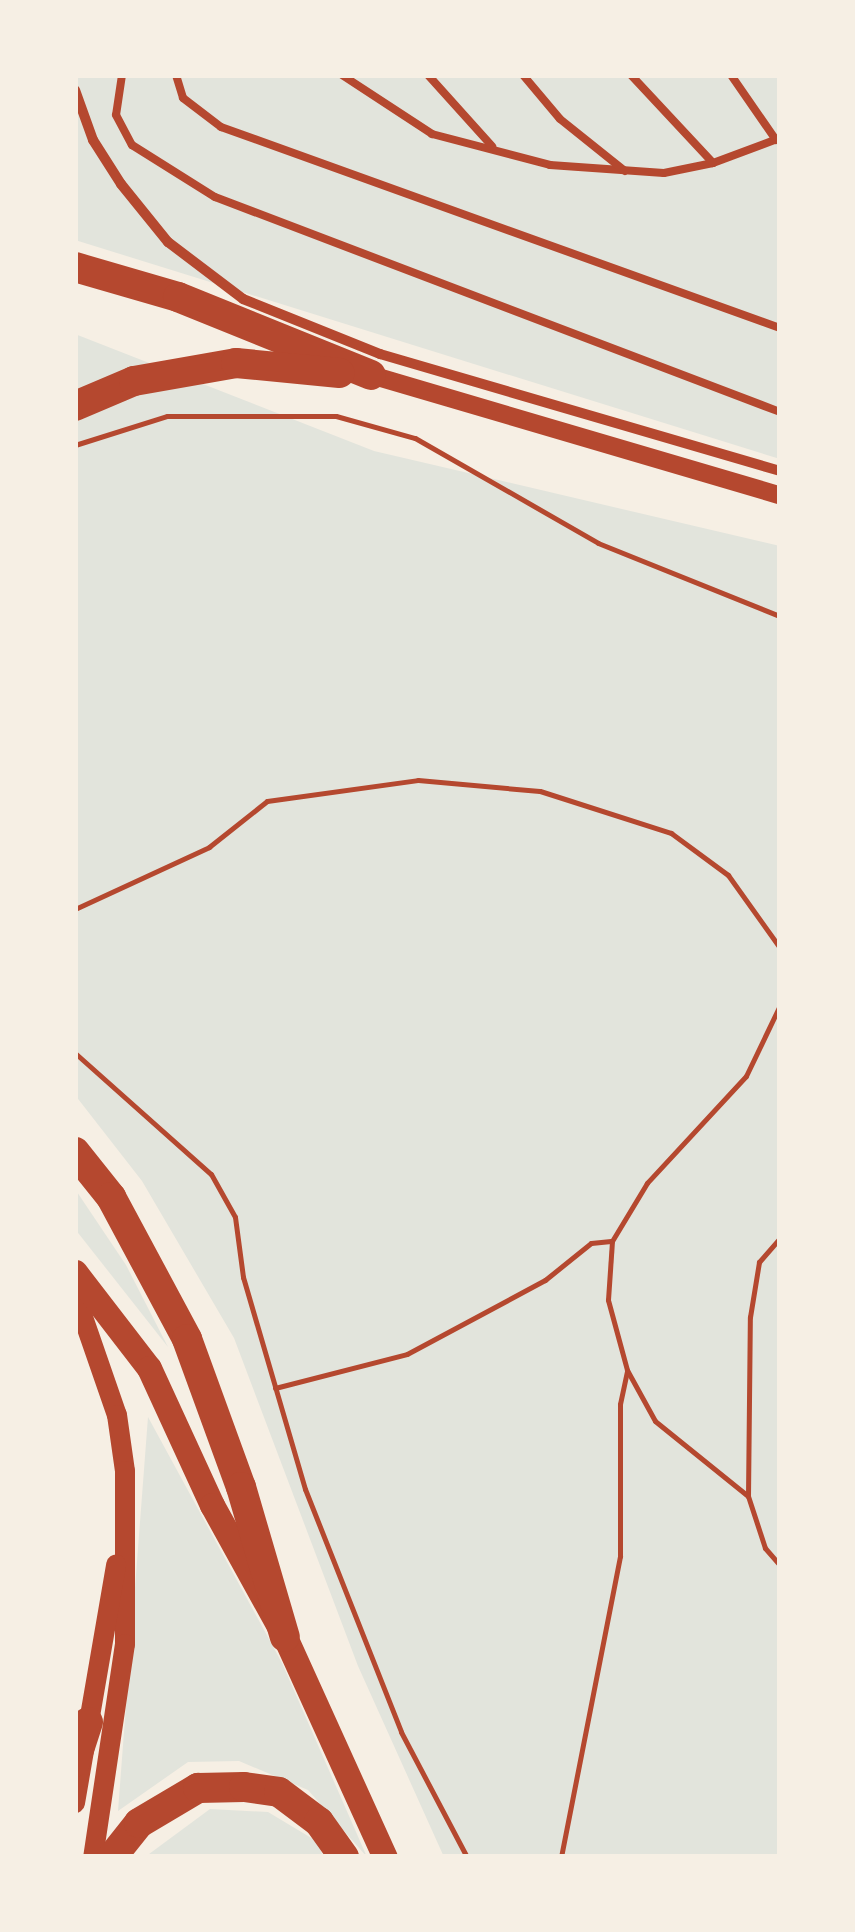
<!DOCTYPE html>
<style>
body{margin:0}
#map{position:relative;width:855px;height:1932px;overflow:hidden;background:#f6efe4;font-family:"Asap Condensed",sans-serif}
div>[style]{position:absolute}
.green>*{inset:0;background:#e2e4dc}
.path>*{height:5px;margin:-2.5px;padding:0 2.5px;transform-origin:2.5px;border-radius:2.5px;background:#b5482f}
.service>*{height:8px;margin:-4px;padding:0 4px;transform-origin:4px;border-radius:4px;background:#b5482f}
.minor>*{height:10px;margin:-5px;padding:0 5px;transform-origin:5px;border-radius:5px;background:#b5482f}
.tertiary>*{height:18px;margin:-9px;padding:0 9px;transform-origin:9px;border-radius:9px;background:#b5482f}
.secondary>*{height:20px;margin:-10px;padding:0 10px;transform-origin:10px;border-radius:10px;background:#b5482f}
.primary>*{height:25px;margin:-12.5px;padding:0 12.5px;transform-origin:12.5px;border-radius:12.5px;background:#b5482f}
.motorway>*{height:30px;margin:-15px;padding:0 15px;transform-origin:15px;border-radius:15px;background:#b5482f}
span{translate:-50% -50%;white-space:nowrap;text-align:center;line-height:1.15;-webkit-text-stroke:8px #f6efe4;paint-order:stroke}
.frame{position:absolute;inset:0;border:78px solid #f6efe4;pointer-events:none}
</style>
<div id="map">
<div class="green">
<div style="clip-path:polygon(75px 75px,780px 75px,780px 459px,75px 240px)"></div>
<div style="clip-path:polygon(75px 334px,374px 451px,780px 546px,780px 1857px,444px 1857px,358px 1666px,234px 1338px,142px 1181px,75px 1095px)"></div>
<div style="clip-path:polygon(75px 1189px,126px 1265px,168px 1347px,75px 1229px)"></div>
<div style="clip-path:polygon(148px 1417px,282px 1663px,367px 1857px,308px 1790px,239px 1761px,188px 1762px,118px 1811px)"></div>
<div style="clip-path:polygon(210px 1809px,268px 1812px,318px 1842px,323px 1857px,145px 1857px)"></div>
</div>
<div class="path">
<div style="left:75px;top:445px;width:96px;rotate:-17.5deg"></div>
<div style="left:167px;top:416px;width:169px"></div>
<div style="left:336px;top:416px;width:82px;rotate:15.6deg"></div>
<div style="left:415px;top:438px;width:211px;rotate:29.8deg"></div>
<div style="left:598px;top:543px;width:196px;rotate:21.9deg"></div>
<div style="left:75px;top:909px;width:148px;rotate:-24.8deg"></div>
<div style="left:209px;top:847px;width:74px;rotate:-38.4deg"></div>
<div style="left:267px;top:801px;width:152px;rotate:-7.9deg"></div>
<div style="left:418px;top:780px;width:122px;rotate:5.2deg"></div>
<div style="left:540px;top:791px;width:138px;rotate:17.8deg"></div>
<div style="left:671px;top:833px;width:71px;rotate:36.4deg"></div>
<div style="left:728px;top:875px;width:90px;rotate:54.5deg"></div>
<div style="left:780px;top:1005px;width:79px;rotate:115.6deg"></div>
<div style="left:746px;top:1076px;width:146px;rotate:132.8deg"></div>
<div style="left:647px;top:1183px;width:68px;rotate:121.1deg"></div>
<div style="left:612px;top:1241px;width:59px;rotate:93.9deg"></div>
<div style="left:608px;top:1300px;width:73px;rotate:74.8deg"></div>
<div style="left:627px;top:1370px;width:58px;rotate:61.2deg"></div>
<div style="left:655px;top:1421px;width:119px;rotate:38.9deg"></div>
<div style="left:748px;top:1496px;width:55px;rotate:71.9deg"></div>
<div style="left:765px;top:1548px;width:23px;rotate:49deg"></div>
<div style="left:75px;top:1053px;width:182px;rotate:41.7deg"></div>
<div style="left:211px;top:1174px;width:49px;rotate:60.8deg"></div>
<div style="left:235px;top:1217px;width:61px;rotate:82.4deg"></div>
<div style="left:243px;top:1277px;width:221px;rotate:73.7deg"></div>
<div style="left:305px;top:1489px;width:261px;rotate:68.4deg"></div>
<div style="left:401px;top:1732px;width:141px;rotate:62.2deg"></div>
<div style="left:275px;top:1388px;width:136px;rotate:-14.4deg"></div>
<div style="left:407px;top:1354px;width:157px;rotate:-28.2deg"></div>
<div style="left:545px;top:1280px;width:59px;rotate:-38.8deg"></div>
<div style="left:591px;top:1243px;width:20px;rotate:-6deg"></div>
<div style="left:748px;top:1496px;width:179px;rotate:-89.4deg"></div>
<div style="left:750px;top:1317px;width:56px;rotate:-80.7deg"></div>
<div style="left:759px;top:1262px;width:32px;rotate:-49deg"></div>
<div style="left:561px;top:1857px;width:307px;rotate:-78.9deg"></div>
<div style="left:620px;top:1556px;width:152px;rotate:-90deg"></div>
<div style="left:620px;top:1404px;width:33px;rotate:-78deg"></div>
</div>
<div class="service">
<div style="left:122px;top:75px;width:40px;rotate:98.5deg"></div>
<div style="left:116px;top:115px;width:34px;rotate:62deg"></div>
<div style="left:132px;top:145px;width:98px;rotate:32.1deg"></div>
<div style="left:215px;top:197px;width:605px;rotate:20.83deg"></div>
<div style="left:176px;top:75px;width:24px;rotate:73deg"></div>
<div style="left:183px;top:98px;width:48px;rotate:37.3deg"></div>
<div style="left:221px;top:127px;width:594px;rotate:19.78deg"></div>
<div style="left:342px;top:75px;width:108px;rotate:33.2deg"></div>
<div style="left:432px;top:134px;width:122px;rotate:14.7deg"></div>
<div style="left:550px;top:165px;width:114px;rotate:4deg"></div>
<div style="left:664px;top:173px;width:50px;rotate:-11.5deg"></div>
<div style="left:713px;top:163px;width:72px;rotate:-20.5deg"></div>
<div style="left:428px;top:75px;width:96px;rotate:48deg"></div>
<div style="left:523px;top:75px;width:57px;rotate:49.9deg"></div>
<div style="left:560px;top:119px;width:83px;rotate:38.7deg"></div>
<div style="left:631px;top:75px;width:120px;rotate:47deg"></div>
<div style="left:731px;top:75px;width:79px;rotate:55.3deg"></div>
</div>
<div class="minor">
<div style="left:75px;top:90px;width:53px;rotate:70.2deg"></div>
<div style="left:93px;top:140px;width:52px;rotate:57.5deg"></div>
<div style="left:121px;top:184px;width:75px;rotate:51deg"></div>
<div style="left:168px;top:242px;width:94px;rotate:37.2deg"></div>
<div style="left:243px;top:299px;width:148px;rotate:21.9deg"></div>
<div style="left:380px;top:354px;width:417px;rotate:16.3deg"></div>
</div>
<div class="tertiary">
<div style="left:371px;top:375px;width:426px;rotate:16.4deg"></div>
</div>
<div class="secondary">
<div style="left:75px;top:1294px;width:128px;rotate:70.9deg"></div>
<div style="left:117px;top:1415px;width:57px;rotate:81.9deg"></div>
<div style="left:125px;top:1471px;width:173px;rotate:90deg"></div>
<div style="left:125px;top:1644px;width:215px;rotate:98.5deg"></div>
<div style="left:75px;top:1803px;width:242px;rotate:-80.2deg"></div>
</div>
<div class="primary">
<div style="left:75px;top:1272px;width:121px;rotate:52.4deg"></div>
<div style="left:149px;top:1368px;width:151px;rotate:65.3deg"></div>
<div style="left:212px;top:1505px;width:151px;rotate:61.1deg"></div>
<div style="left:285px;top:1637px;width:242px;rotate:65.6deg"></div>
</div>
<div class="motorway">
<div style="left:75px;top:267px;width:107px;rotate:16.2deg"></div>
<div style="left:178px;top:297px;width:208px;rotate:22deg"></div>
<div style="left:75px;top:406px;width:64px;rotate:-23deg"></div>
<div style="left:134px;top:381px;width:104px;rotate:-10deg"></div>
<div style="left:236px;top:363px;width:104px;rotate:5.5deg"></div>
<div style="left:75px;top:1152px;width:58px;rotate:51.3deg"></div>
<div style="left:111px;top:1197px;width:161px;rotate:61.8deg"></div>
<div style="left:187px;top:1339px;width:158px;rotate:70deg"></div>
<div style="left:241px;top:1487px;width:156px;rotate:73.7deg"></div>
<div style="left:75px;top:1762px;width:42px;rotate:-72deg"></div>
<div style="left:112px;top:1857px;width:43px;rotate:-51.5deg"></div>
<div style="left:139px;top:1823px;width:69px;rotate:-30.7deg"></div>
<div style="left:198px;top:1788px;width:46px;rotate:-1.2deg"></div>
<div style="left:244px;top:1787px;width:35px;rotate:8deg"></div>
<div style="left:279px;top:1792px;width:50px;rotate:36.9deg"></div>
<div style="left:319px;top:1822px;width:43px;rotate:54.5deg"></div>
</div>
<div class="frame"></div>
</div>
